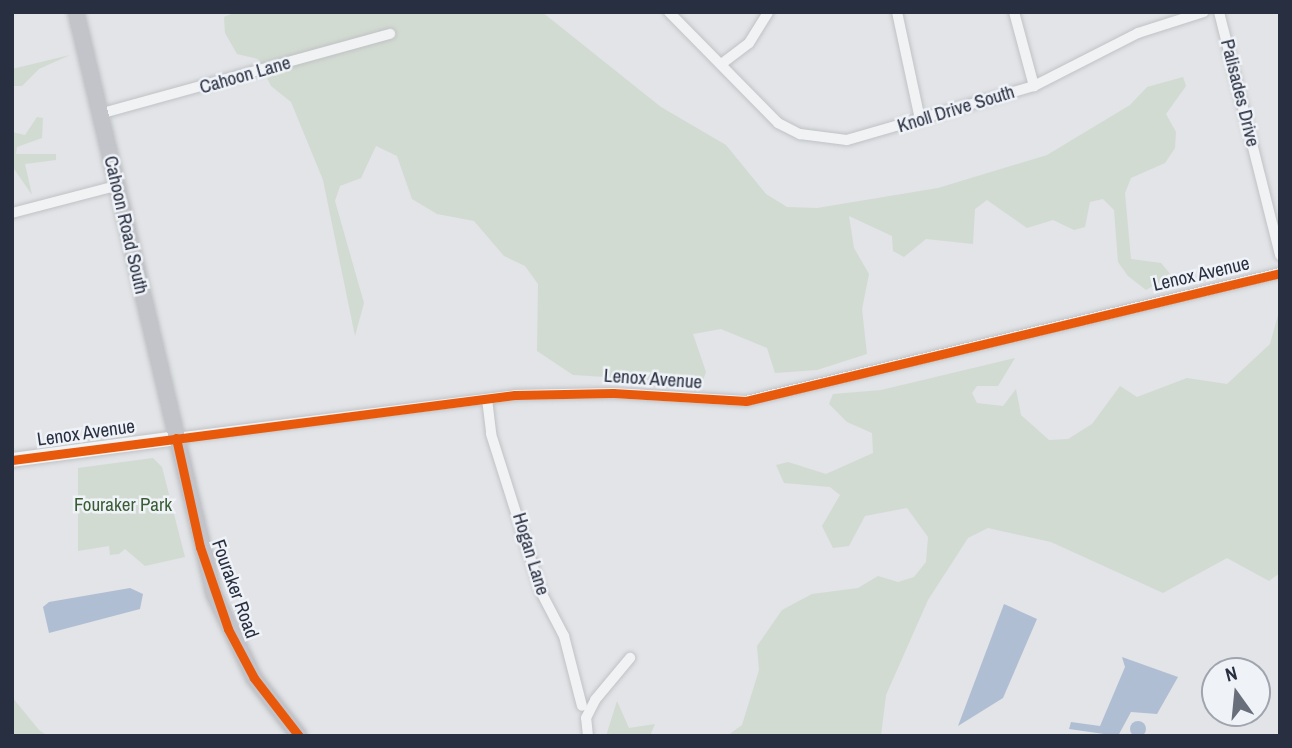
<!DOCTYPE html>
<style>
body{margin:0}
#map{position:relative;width:1292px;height:748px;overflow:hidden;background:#e2e4e7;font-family:"Archivo Narrow",sans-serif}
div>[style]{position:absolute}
.green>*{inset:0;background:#d2dbd2}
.water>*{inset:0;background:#b0bed3}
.round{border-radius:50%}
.roads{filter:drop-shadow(0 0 2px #c0c2c5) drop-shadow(0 0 2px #c0c2c5)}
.minor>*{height:10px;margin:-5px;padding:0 5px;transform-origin:5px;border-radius:5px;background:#f1f2f4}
.tertiary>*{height:14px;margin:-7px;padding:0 7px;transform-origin:7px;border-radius:7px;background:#f1f2f4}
.secondary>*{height:16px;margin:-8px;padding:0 8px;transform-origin:8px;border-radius:8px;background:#c3c4c9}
.cycleway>*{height:9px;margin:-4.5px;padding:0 4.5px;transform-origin:4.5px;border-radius:4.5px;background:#e8590c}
span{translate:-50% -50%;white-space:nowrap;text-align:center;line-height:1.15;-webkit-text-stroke:5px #eff2f7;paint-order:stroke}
.street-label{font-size:19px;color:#282f41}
.park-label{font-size:19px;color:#3a5d35}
.frame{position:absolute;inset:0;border:14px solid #282f41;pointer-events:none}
.north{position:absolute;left:1201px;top:657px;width:70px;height:70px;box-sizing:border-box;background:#eff2f7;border:2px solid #9fa4ae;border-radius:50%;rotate:345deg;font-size:19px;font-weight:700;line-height:28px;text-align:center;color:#282f41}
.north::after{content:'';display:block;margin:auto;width:24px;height:32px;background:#696e7b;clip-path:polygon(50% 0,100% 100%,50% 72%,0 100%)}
</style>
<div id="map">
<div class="green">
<div style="clip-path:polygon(236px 12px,542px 12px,661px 107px,726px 145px,766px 194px,787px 207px,817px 208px,938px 188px,1047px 155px,1130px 105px,1147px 87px,1183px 77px,1186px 86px,1166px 114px,1176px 132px,1175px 148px,1165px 163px,1131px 178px,1125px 193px,1131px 259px,1161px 263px,1172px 276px,1146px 290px,1128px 276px,1118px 262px,1114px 210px,1103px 199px,1090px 202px,1085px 227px,1074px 230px,1053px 220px,1027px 228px,987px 200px,975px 209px,973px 244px,926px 239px,904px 257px,893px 251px,892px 236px,849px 216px,854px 248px,869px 274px,862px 309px,867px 354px,817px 370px,775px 373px,767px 348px,721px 329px,693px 334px,706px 372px,702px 383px,573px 375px,537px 351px,538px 284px,525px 266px,504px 256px,474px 221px,437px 214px,412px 199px,397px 156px,376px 146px,361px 178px,340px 186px,335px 201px,364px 303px,355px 336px,323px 180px,291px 102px,271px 86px,258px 59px,237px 54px,225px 33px,224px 17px)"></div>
<div style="clip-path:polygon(70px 55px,39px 69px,22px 86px,12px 86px,12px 69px)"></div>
<div style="clip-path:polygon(37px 117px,43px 118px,42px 138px,17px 147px,16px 154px,56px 154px,56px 160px,25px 164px,32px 195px,12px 166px,12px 132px,25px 135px)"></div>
<div style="clip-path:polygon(1280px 308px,1280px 573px,1269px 581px,1227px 558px,1163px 593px,1051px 542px,988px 528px,968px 538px,928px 600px,886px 695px,881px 736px,727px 736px,742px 725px,759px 670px,757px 646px,782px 610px,812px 594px,858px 588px,878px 576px,898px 582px,914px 577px,926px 562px,928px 537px,907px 508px,865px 516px,849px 546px,833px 548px,822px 526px,840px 495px,830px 487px,784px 483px,776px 465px,788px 462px,826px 474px,873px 453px,872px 433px,847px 422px,829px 404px,833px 394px,881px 390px,1015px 358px,998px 386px,977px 386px,972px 393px,977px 403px,1003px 406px,1016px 389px,1021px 415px,1049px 440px,1068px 439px,1092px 424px,1120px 386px,1137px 397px,1187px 378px,1227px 384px,1270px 344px)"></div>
<div style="clip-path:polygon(153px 458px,162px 467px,185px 557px,145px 566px,125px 549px,119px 554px,110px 555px,109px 546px,78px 551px,78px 468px)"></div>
<div style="clip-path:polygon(12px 697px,39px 730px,48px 736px,12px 736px)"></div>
<div style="clip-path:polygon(617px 701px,629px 728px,655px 724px,650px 736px,606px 736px)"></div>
</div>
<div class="water">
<div style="clip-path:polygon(130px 588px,143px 594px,140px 609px,49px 633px,43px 607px,49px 602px)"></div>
<div style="clip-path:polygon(1004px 604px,1037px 619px,1003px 698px,958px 726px)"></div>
<div style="clip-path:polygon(1122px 657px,1178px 677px,1157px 714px,1131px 712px,1118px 736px,1069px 729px,1071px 722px,1100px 726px,1125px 667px)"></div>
<div class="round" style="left:1130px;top:721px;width:16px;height:16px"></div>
</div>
<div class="roads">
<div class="minor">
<div style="left:669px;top:12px;width:156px;rotate:45.5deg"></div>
<div style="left:778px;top:123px;width:25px;rotate:27deg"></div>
<div style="left:800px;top:134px;width:47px;rotate:7.3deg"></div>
<div style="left:847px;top:140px;width:195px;rotate:-16.1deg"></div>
<div style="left:1034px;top:86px;width:117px;rotate:-27deg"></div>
<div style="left:1138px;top:33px;width:69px;rotate:-17.7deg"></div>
<div style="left:897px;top:12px;width:109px;rotate:77.9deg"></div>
<div style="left:1014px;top:12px;width:77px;rotate:74.9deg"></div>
<div style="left:1219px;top:12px;width:251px;rotate:75.9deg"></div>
<div style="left:724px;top:62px;width:31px;rotate:-37deg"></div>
<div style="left:749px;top:43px;width:36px;rotate:-58deg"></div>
<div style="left:99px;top:114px;width:302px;rotate:-15.4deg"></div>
<div style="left:12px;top:213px;width:107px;rotate:-14.6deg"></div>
<div style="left:487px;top:399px;width:35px;rotate:83deg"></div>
<div style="left:491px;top:434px;width:166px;rotate:72.4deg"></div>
<div style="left:541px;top:592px;width:50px;rotate:62.4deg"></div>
<div style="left:564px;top:636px;width:72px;rotate:75.6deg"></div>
<div style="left:176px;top:438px;width:342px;rotate:-7.2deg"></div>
<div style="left:515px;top:395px;width:98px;rotate:-1.2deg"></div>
<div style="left:613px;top:393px;width:133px;rotate:3.4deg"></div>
<div style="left:746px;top:401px;width:549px;rotate:-13.48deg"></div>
<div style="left:588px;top:736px;width:18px;rotate:-96deg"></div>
<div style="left:586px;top:718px;width:20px;rotate:-63deg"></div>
<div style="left:595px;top:700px;width:55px;rotate:-50.2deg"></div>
</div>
<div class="tertiary">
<div style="left:12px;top:460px;width:165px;rotate:-7.6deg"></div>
</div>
<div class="secondary">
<div style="left:76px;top:12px;width:598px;rotate:76.66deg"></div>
<div style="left:214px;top:594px;width:93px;rotate:64.5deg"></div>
<div style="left:254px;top:678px;width:73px;rotate:52.2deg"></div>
</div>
</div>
<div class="cycleway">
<div style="left:176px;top:438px;width:112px;rotate:77.6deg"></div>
<div style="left:200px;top:547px;width:87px;rotate:71.1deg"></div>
<div style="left:228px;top:629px;width:55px;rotate:62deg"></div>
<div style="left:254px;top:678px;width:73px;rotate:52.2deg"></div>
<div style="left:12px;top:460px;width:507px;rotate:-7.36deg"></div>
<div style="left:515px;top:395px;width:98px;rotate:-1.2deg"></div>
<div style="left:613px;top:393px;width:133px;rotate:3.4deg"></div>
<div style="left:746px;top:401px;width:549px;rotate:-13.48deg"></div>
</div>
<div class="street-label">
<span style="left:245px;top:75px;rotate:-16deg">Cahoon Lane</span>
<span style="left:1240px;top:93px;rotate:76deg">Palisades Drive</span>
<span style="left:956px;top:109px;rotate:-17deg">Knoll Drive South</span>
<span style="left:126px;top:225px;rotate:77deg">Cahoon Road South</span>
<span style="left:1201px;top:274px;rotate:-13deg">Lenox Avenue</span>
<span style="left:653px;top:379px;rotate:4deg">Lenox Avenue</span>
<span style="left:86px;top:433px;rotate:-8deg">Lenox Avenue</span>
<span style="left:531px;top:554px;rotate:73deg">Hogan Lane</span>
<span style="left:235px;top:589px;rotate:70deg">Fouraker Road</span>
</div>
<div class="park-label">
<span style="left:123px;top:505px">Fouraker Park</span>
</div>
<div class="frame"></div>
<div class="north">N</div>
</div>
